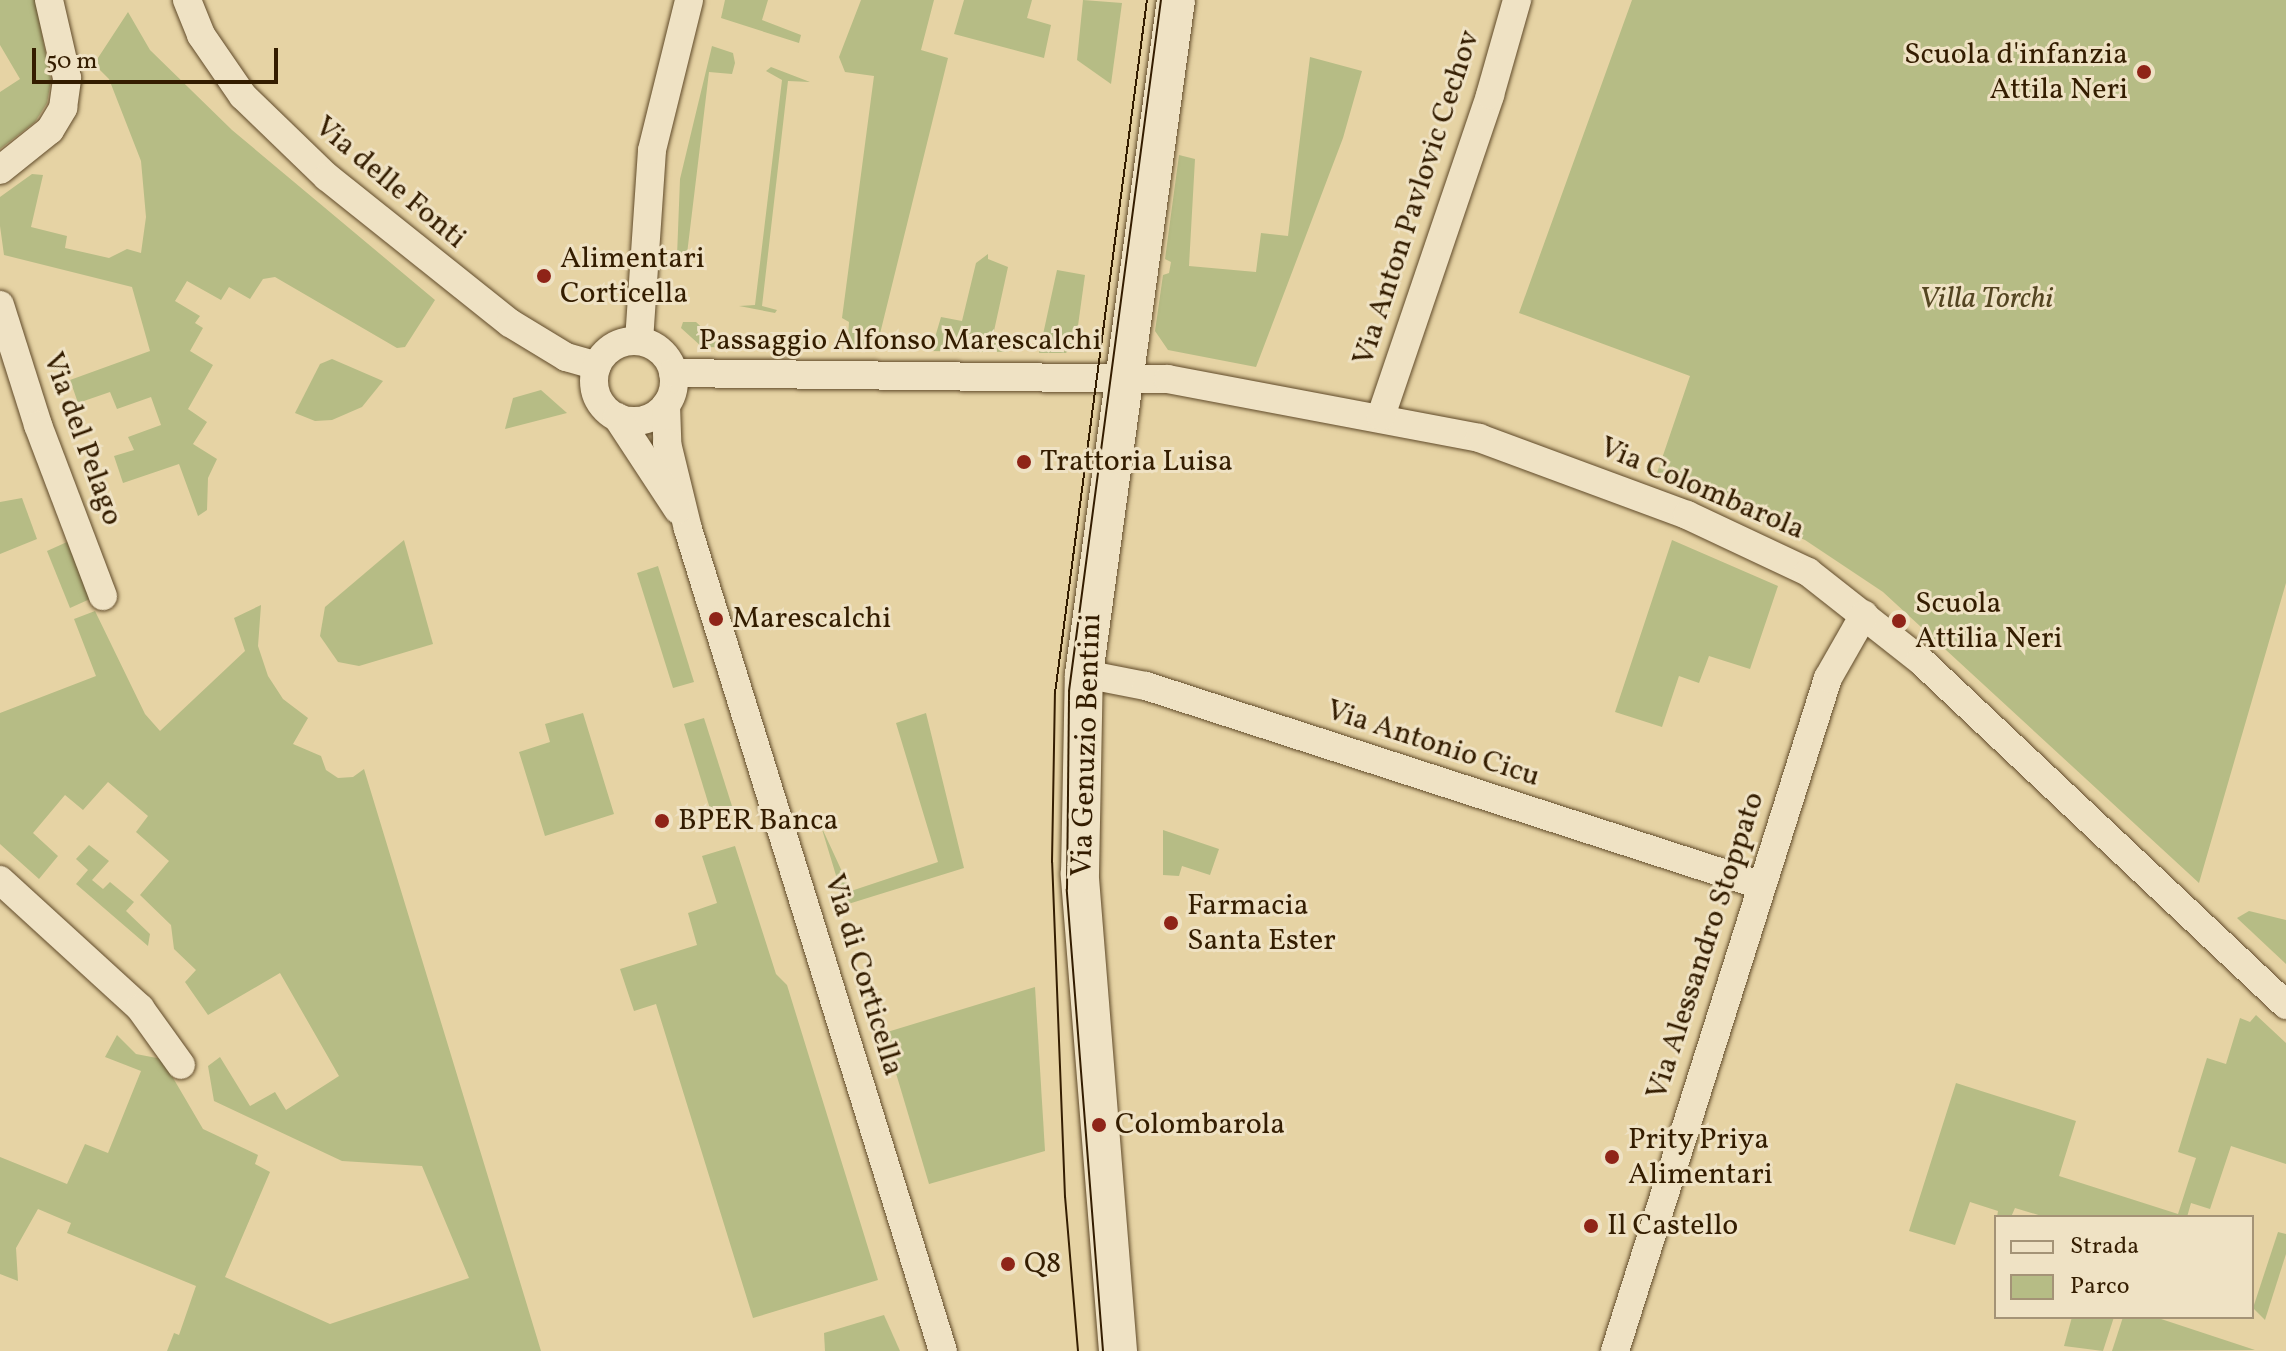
<!DOCTYPE html>
<style>
body{margin:0}
#map{position:relative;width:2286px;height:1351px;overflow:hidden;background:#e6d3a4;font-family:Vollkorn,serif}
div>[style]{position:absolute}
.green>*{inset:0;background:#b6bc85}
.roads{filter:drop-shadow(0 0 2px #604a29) drop-shadow(0 0 2px #604a29)}
.street>*{height:28px;margin:-14px;padding:0 14px;transform-origin:14px;border-radius:14px;background:#efe2c4}
.street>.ring{margin:-14px;padding:0;box-sizing:content-box;background:none;border:28px solid #efe2c4;border-radius:50%}
.secondary>*{height:38px;margin:-19px;padding:0 19px;transform-origin:19px;border-radius:19px;background:#efe2c4}
.tram>*{height:2px;margin:-1px;padding:0 1px;transform-origin:1px;border-radius:1px;background:#341d00}
.dots>*{width:22px;height:22px;translate:-50% -50%;box-sizing:border-box;border:4px solid #efe2c4;border-radius:50%}
span{translate:-50% -50%;white-space:nowrap;text-align:center;line-height:1.15;-webkit-text-stroke:6px #efe2c4;paint-order:stroke}
.poi-label{font-size:30px;color:#341d00}
.right{translate:-100% -50%;text-align:right}
.left{translate:0 -50%;text-align:left}
.street-label{font-size:30px;color:#341d00}
.park-label{font-size:30px;color:#544521;font-style:italic}
.legend{position:absolute;left:1994px;top:1215px;width:260px;height:104px;box-sizing:border-box;background:#efe2c4;border:2px solid #a49376;margin:0;padding:10px 14px;list-style:none;font-size:24px;color:#341d00}
.legend li{display:flex;align-items:center;gap:16px;height:40px}
.legend b{width:40px;border:2px solid #a49376}
.scale{position:absolute;left:32px;top:48px;width:246px;height:36px;box-sizing:border-box;border:4px solid #341d00;border-top:0;padding-left:10px;font-size:24px;line-height:28px;white-space:nowrap;color:#341d00;-webkit-text-stroke:6px #efe2c4;paint-order:stroke}
</style>
<div id="map">
<div class="green">
<div style="clip-path:polygon(0 0,35px 0,51px 80px,47px 103px,35px 122px,0 149px,0 92px,20px 79px,0 45px)"></div>
<div style="clip-path:polygon(725px 0,768px 0,762px 20px,801px 35px,799px 43px,721px 18px)"></div>
<div style="clip-path:polygon(861px 0,934px 0,921px 50px,948px 58px,876px 350px,847px 350px,849px 322px,842px 318px,874px 76px,845px 72px,839px 57px)"></div>
<div style="clip-path:polygon(964px 0,1032px 0,1027px 18px,1051px 25px,1044px 58px,954px 34px)"></div>
<div style="clip-path:polygon(1083px 0,1122px 3px,1111px 84px,1077px 60px)"></div>
<div style="clip-path:polygon(1632px 0,2286px 0,2286px 583px,2199px 883px,1883px 592px,1805px 540px,1656px 476px,1690px 376px,1519px 313px)"></div>
<div style="clip-path:polygon(128px 12px,150px 50px,232px 130px,435px 300px,405px 347px,397px 348px,275px 277px,263px 279px,250px 299px,229px 287px,221px 300px,187px 281px,175px 301px,200px 316px,195px 323px,203px 328px,190px 351px,213px 365px,188px 409px,207px 422px,193px 444px,217px 459px,208px 478px,207px 510px,198px 516px,179px 464px,123px 483px,114px 456px,134px 450px,128px 437px,161px 425px,151px 397px,117px 409px,110px 392px,78px 403px,70px 380px,150px 351px,132px 287px,4px 255px,0 226px,0 197px,32px 174px,43px 175px,31px 227px,67px 236px,65px 248px,109px 258px,127px 249px,141px 253px,146px 217px,141px 161px,109px 79px,94px 64px)"></div>
<div style="clip-path:polygon(712px 46px,733px 53px,735px 63px,732px 74px,709px 72px,687px 254px,677px 256px,680px 179px)"></div>
<div style="clip-path:polygon(1310px 57px,1362px 71px,1343px 138px,1256px 367px,1168px 350px,1155px 331px,1163px 275px,1169px 273px,1171px 262px,1165px 259px,1179px 155px,1195px 159px,1189px 266px,1256px 272px,1261px 233px,1288px 236px)"></div>
<div style="clip-path:polygon(771px 67px,810px 82px,788px 81px,762px 306px,777px 310px,775px 313px,739px 306px,755px 305px,782px 80px,766px 71px)"></div>
<div style="clip-path:polygon(988px 254px,988px 259px,1008px 267px,992px 340px,1008px 352px,931px 351px,941px 317px,962px 321px,976px 263px)"></div>
<div style="clip-path:polygon(1057px 270px,1085px 275px,1076px 340px,1066px 353px,1039px 353px)"></div>
<div style="clip-path:polygon(696px 322px,710px 335px,822px 339px,824px 349px,702px 347px,681px 328px,683px 322px)"></div>
<div style="clip-path:polygon(332px 359px,383px 381px,362px 407px,332px 420px,315px 421px,295px 413px,320px 364px)"></div>
<div style="clip-path:polygon(541px 390px,567px 413px,505px 429px,513px 398px)"></div>
<div style="clip-path:polygon(22px 498px,37px 539px,0 554px,0 502px)"></div>
<div style="clip-path:polygon(404px 540px,433px 644px,359px 666px,338px 662px,320px 636px,325px 607px)"></div>
<div style="clip-path:polygon(1672px 540px,1778px 586px,1750px 669px,1709px 656px,1699px 683px,1679px 676px,1662px 727px,1615px 712px)"></div>
<div style="clip-path:polygon(67px 542px,90px 599px,70px 608px,47px 551px)"></div>
<div style="clip-path:polygon(658px 566px,694px 682px,673px 688px,637px 573px)"></div>
<div style="clip-path:polygon(261px 605px,258px 646px,268px 676px,283px 699px,308px 718px,293px 744px,321px 756px,326px 770px,338px 778px,353px 777px,364px 769px,541px 1351px,167px 1351px,174px 1333px,179px 1335px,196px 1286px,67px 1233px,71px 1223px,38px 1209px,16px 1248px,18px 1281px,0 1274px,0 1157px,67px 1184px,85px 1144px,108px 1153px,141px 1071px,105px 1057px,117px 1035px,136px 1054px,162px 1059px,203px 1129px,258px 1155px,255px 1164px,270px 1172px,225px 1277px,330px 1324px,469px 1278px,422px 1166px,342px 1161px,214px 1101px,208px 1066px,220px 1057px,250px 1106px,275px 1092px,286px 1110px,339px 1076px,280px 973px,208px 1015px,185px 982px,196px 970px,174px 949px,171px 925px,140px 895px,169px 861px,136px 832px,148px 816px,108px 782px,83px 810px,65px 795px,33px 833px,58px 856px,39px 879px,0 844px,0 713px,96px 676px,74px 619px,95px 611px,145px 714px,160px 731px,245px 651px,234px 618px)"></div>
<div style="clip-path:polygon(583px 713px,614px 814px,545px 836px,519px 752px,550px 742px,545px 724px)"></div>
<div style="clip-path:polygon(926px 713px,964px 868px,845px 905px,821px 826px,851px 891px,938px 862px,896px 723px)"></div>
<div style="clip-path:polygon(704px 718px,732px 806px,711px 812px,684px 724px)"></div>
<div style="clip-path:polygon(1163px 830px,1219px 849px,1210px 875px,1182px 866px,1179px 876px,1163px 875px)"></div>
<div style="clip-path:polygon(89px 845px,109px 861px,92px 880px,103px 889px,110px 882px,134px 902px,126px 911px,150px 934px,148px 946px,76px 884px,88px 870px,76px 859px)"></div>
<div style="clip-path:polygon(735px 846px,776px 974px,787px 985px,878px 1280px,753px 1318px,656px 1004px,634px 1011px,620px 969px,697px 945px,688px 913px,717px 903px,702px 856px)"></div>
<div style="clip-path:polygon(2249px 911px,2286px 920px,2286px 964px,2237px 918px)"></div>
<div style="clip-path:polygon(1035px 987px,1045px 1151px,929px 1184px,884px 1033px)"></div>
<div style="clip-path:polygon(2256px 1015px,2286px 1043px,2286px 1164px,2231px 1146px,2210px 1209px,2191px 1203px,2187px 1217px,2045px 1217px,2015px 1208px,2011px 1217px,1997px 1217px,1998px 1211px,1970px 1202px,1955px 1245px,1909px 1231px,1956px 1083px,2076px 1121px,2059px 1176px,2178px 1214px,2196px 1158px,2178px 1152px,2207px 1058px,2226px 1064px,2240px 1018px,2250px 1022px)"></div>
<div style="clip-path:polygon(2278px 1232px,2286px 1234px,2286px 1254px,2265px 1320px,2253px 1308px)"></div>
<div style="clip-path:polygon(884px 1315px,900px 1351px,825px 1351px,824px 1333px)"></div>
<div style="clip-path:polygon(2072px 1317px,2114px 1317px,2103px 1351px,2064px 1346px)"></div>
<div style="clip-path:polygon(2123px 1317px,2155px 1317px,2255px 1350px,2112px 1351px)"></div>
</div>
<div class="roads">
<div class="street">
<div style="left:187px;top:0;width:38px;rotate:68deg"></div>
<div style="left:201px;top:35px;width:74px;rotate:55.5deg"></div>
<div style="left:243px;top:96px;width:117px;rotate:44deg"></div>
<div style="left:327px;top:177px;width:234px;rotate:38.6deg"></div>
<div style="left:510px;top:323px;width:66px;rotate:31.3deg"></div>
<div style="left:566px;top:357px;width:32px;rotate:16deg"></div>
<div style="left:0;top:170px;width:64px;rotate:-38.7deg"></div>
<div style="left:50px;top:130px;width:26px;rotate:-59deg"></div>
<div style="left:63px;top:108px;width:30px;rotate:-82deg"></div>
<div style="left:67px;top:78px;width:80px;rotate:-103deg"></div>
<div style="left:0;top:305px;width:126px;rotate:72.4deg"></div>
<div style="left:38px;top:425px;width:183px;rotate:69.2deg"></div>
<div style="left:639px;top:341px;width:191px;rotate:-86.1deg"></div>
<div style="left:652px;top:150px;width:154px;rotate:-76.1deg"></div>
<div class="ring" style="left:594px;top:341px;width:52px;height:52px"></div>
<div style="left:673px;top:373px;width:495px;rotate:0.7deg"></div>
<div style="left:1168px;top:379px;width:317px;rotate:10.7deg"></div>
<div style="left:1479px;top:438px;width:222px;rotate:20.3deg"></div>
<div style="left:1687px;top:515px;width:134px;rotate:25.2deg"></div>
<div style="left:1808px;top:572px;width:142px;rotate:38.2deg"></div>
<div style="left:1920px;top:660px;width:503px;rotate:43.31deg"></div>
<div style="left:666px;top:405px;width:38px;rotate:88deg"></div>
<div style="left:667px;top:443px;width:89px;rotate:76.3deg"></div>
<div style="left:688px;top:529px;width:861px;rotate:72.77deg"></div>
<div style="left:1381px;top:416px;width:339px;rotate:-71.2deg"></div>
<div style="left:1490px;top:95px;width:99px;rotate:-74.1deg"></div>
<div style="left:617px;top:417px;width:111px;rotate:56.7deg"></div>
<div style="left:1084px;top:674px;width:63px;rotate:11deg"></div>
<div style="left:1146px;top:686px;width:645px;rotate:17.96deg"></div>
<div style="left:0;top:880px;width:190px;rotate:42.4deg"></div>
<div style="left:140px;top:1008px;width:70px;rotate:54.3deg"></div>
<div style="left:1615px;top:1351px;width:706px;rotate:-72.44deg"></div>
<div style="left:1828px;top:678px;width:73px;rotate:-60.3deg"></div>
</div>
<div class="secondary">
<div style="left:1118px;top:1351px;width:479px;rotate:-94.6deg"></div>
<div style="left:1080px;top:874px;width:200px;rotate:-88.9deg"></div>
<div style="left:1084px;top:674px;width:680px;rotate:-82.23deg"></div>
</div>
</div>
<div class="tram">
<div style="left:1078px;top:1351px;width:155px;rotate:-94.8deg"></div>
<div style="left:1065px;top:1197px;width:335px;rotate:-92.2deg"></div>
<div style="left:1052px;top:862px;width:169px;rotate:-89deg"></div>
<div style="left:1055px;top:693px;width:699px;rotate:-82.44deg"></div>
<div style="left:1103px;top:1351px;width:463px;rotate:-94.5deg"></div>
<div style="left:1067px;top:889px;width:198px;rotate:-89.4deg"></div>
<div style="left:1069px;top:691px;width:697px;rotate:-82.42deg"></div>
</div>
<div class="dots">
<div style="left:2144px;top:72px;background:#8f2418"></div>
<div style="left:544px;top:276px;background:#8f2418"></div>
<div style="left:1024px;top:462px;background:#8f2418"></div>
<div style="left:716px;top:619px;background:#8f2418"></div>
<div style="left:1899px;top:621px;background:#8f2418"></div>
<div style="left:662px;top:821px;background:#8f2418"></div>
<div style="left:1171px;top:923px;background:#8f2418"></div>
<div style="left:1099px;top:1125px;background:#8f2418"></div>
<div style="left:1612px;top:1157px;background:#8f2418"></div>
<div style="left:1591px;top:1226px;background:#8f2418"></div>
<div style="left:1008px;top:1264px;background:#8f2418"></div>
</div>
<div class="poi-label">
<span class="right" style="left:2128px;top:72px">Scuola d'infanzia<br>Attila Neri</span>
<span class="left" style="left:560px;top:276px">Alimentari<br>Corticella</span>
<span class="left" style="left:1040px;top:462px">Trattoria Luisa</span>
<span class="left" style="left:1915px;top:621px">Scuola<br>Attilia Neri</span>
<span class="left" style="left:732px;top:619px">Marescalchi</span>
<span class="left" style="left:678px;top:821px">BPER Banca</span>
<span class="left" style="left:1187px;top:923px">Farmacia<br>Santa Ester</span>
<span class="left" style="left:1115px;top:1125px">Colombarola</span>
<span class="left" style="left:1628px;top:1157px">Prity Priya<br>Alimentari</span>
<span class="left" style="left:1607px;top:1226px">Il Castello</span>
<span class="left" style="left:1024px;top:1264px">Q8</span>
</div>
<div class="street-label">
<span style="left:390px;top:183px;rotate:40deg">Via delle Fonti</span>
<span style="left:1417px;top:198px;rotate:-72deg">Via Anton Pavlovic Cechov</span>
<span style="left:900px;top:341px">Passaggio Alfonso Marescalchi</span>
<span style="left:82px;top:439px;rotate:70deg">Via del Pelago</span>
<span style="left:1702px;top:489px;rotate:23deg">Via Colombarola</span>
<span style="left:1433px;top:744px;rotate:18deg">Via Antonio Cicu</span>
<span style="left:1087px;top:745px;rotate:-88deg">Via Genuzio Bentini</span>
<span style="left:1706px;top:946px;rotate:-72deg">Via Alessandro Stoppato</span>
<span style="left:863px;top:975px;rotate:73deg">Via di Corticella</span>
</div>
<div class="park-label">
<span style="left:1986px;top:299px">Villa Torchi</span>
</div>
<ul class="legend">
<li><b style="height:10px;background:#efe2c4"></b>Strada</li>
<li><b style="height:22px;background:#b6bc85"></b>Parco</li>
</ul>
<div class="scale">50 m</div>
</div>
